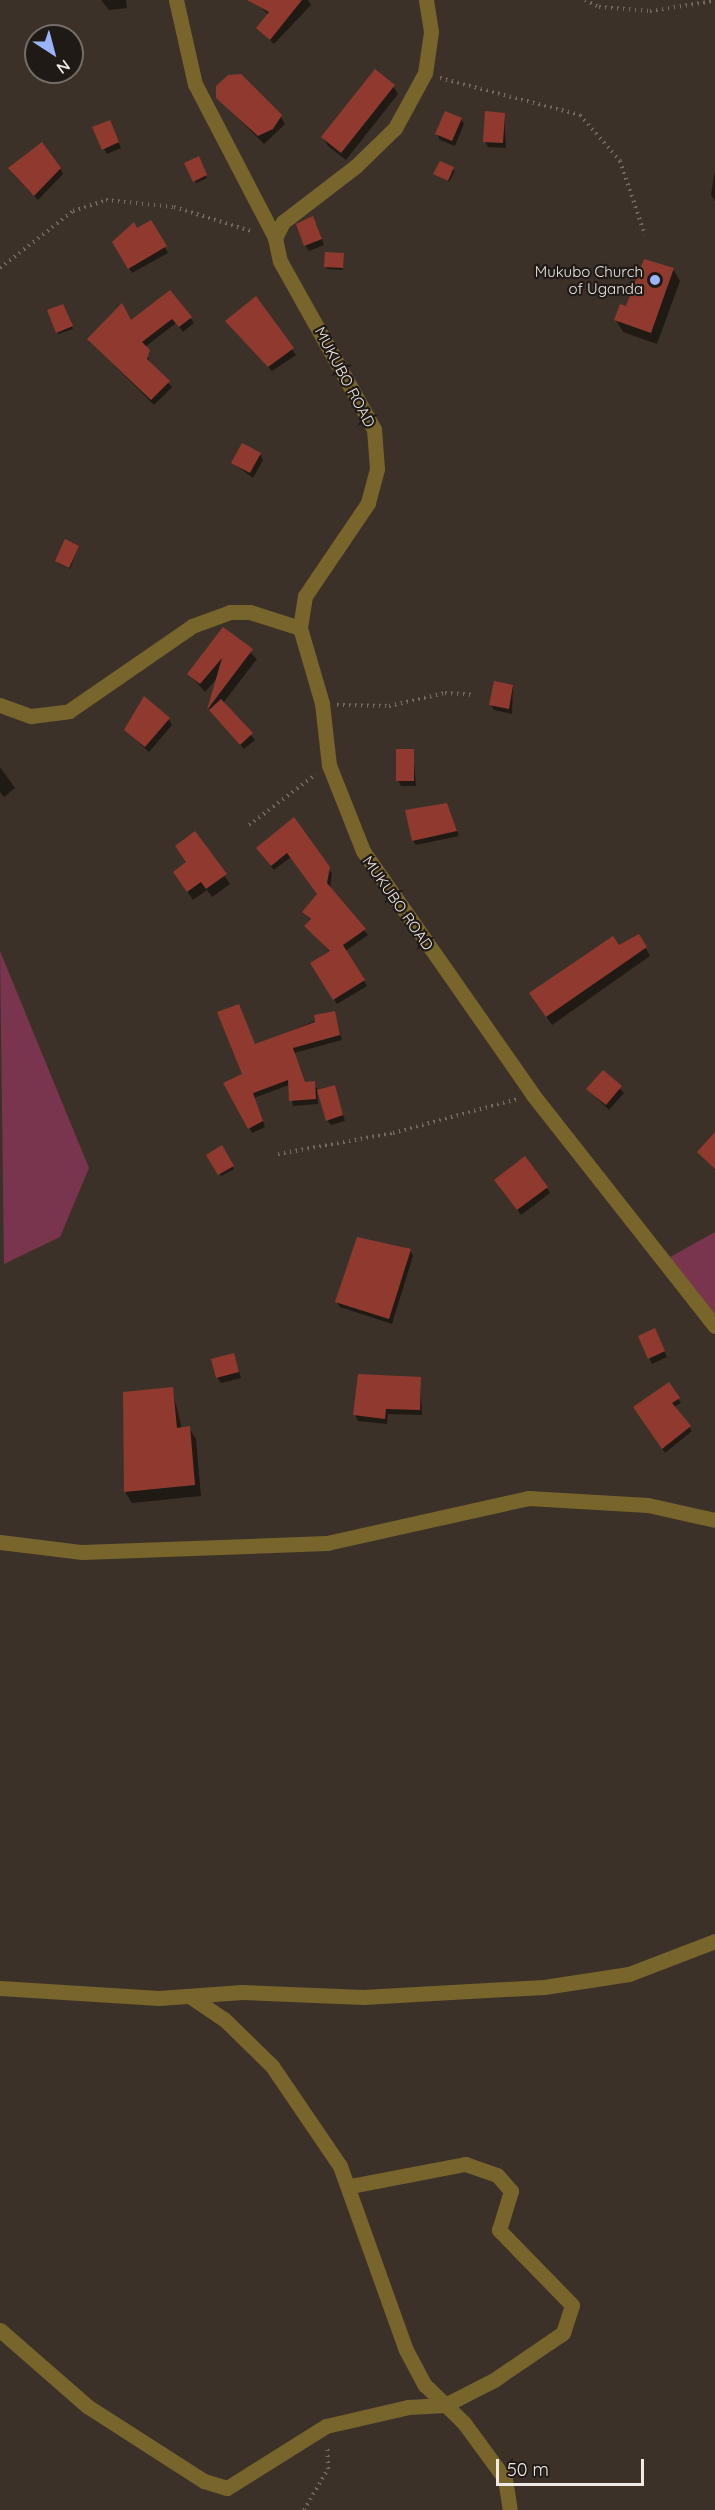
<!DOCTYPE html>
<style>
body{margin:0}
#map{position:relative;width:715px;height:2510px;overflow:hidden;background:#3c3129;font-family:Quicksand,sans-serif}
div>[style]{position:absolute}
.green>*{inset:0;background:#79354d}
.shadow>*{inset:0;background:#0007}
.building>*{inset:0;background:#903a2f}
.path>*{height:4px;margin-top:-2px;transform-origin:0;background:repeating-linear-gradient(90deg,#746a63 0 1.5px,transparent 0 6px)}
.minor>*{height:15px;margin:-7.5px;padding:0 7.5px;transform-origin:7.5px;border-radius:7.5px;background:#78652b}
.dots>*{width:16px;height:16px;translate:-50% -50%;box-sizing:border-box;border:3px solid #1f1a16;border-radius:50%}
span{translate:-50% -50%;white-space:nowrap;text-align:center;line-height:1.15;-webkit-text-stroke:4.5px #1f1a16;paint-order:stroke}
.poi-label{font-size:15px;color:#f1eae4}
.right{translate:-100% -50%;text-align:right}
.street-label{font-size:15px;color:#f1eae4}
.north{position:absolute;left:24px;top:24px;width:60px;height:60px;box-sizing:border-box;background:#1f1a16;border:2px solid #736d68;border-radius:50%;rotate:144deg;font-size:16px;font-weight:700;line-height:24px;text-align:center;color:#f1eae4}
.north::after{content:'';display:block;margin:auto;width:21px;height:27px;background:#9ab5fd;clip-path:polygon(50% 0,100% 100%,50% 72%,0 100%)}
.scale{position:absolute;left:496px;top:2459px;width:148px;height:27px;box-sizing:border-box;border:3px solid #f1eae4;border-top:0;padding-left:8px;font-size:18px;line-height:21px;white-space:nowrap;color:#f1eae4;-webkit-text-stroke:4px #1f1a16;paint-order:stroke}
</style>
<div id="map">
<div class="green">
<div style="clip-path:polygon(0 951px,89px 1168px,60px 1237px,4px 1264px)"></div>
<div style="clip-path:polygon(715px 1232px,715px 1318px,670px 1257px)"></div>
</div>
<div class="shadow">
<div style="clip-path:polygon(101px 0,126px 0,127px 8px,109px 10px)"></div>
<div style="clip-path:polygon(261px 0,308px 0,311px 5px,274px 44px,258px 28px,269px 15px,258px 5px)"></div>
<div style="clip-path:polygon(393px 86px,398px 94px,346px 160px,328px 146px,323px 137px)"></div>
<div style="clip-path:polygon(218px 98px,280px 116px,285px 124px,264px 144px)"></div>
<div style="clip-path:polygon(504px 114px,506px 148px,488px 147px,485px 141px)"></div>
<div style="clip-path:polygon(461px 119px,464px 124px,455px 146px,440px 140px,437px 134px)"></div>
<div style="clip-path:polygon(112px 127px,121px 148px,107px 154px,104px 149px)"></div>
<div style="clip-path:polygon(198px 158px,207px 178px,196px 183px,186px 164px)"></div>
<div style="clip-path:polygon(440px 163px,455px 171px,449px 182px,435px 174px)"></div>
<div style="clip-path:polygon(60px 168px,63px 174px,38px 200px,13px 174px)"></div>
<div style="clip-path:polygon(715px 170px,715px 201px,711px 195px)"></div>
<div style="clip-path:polygon(151px 222px,168px 253px,132px 273px,114px 242px)"></div>
<div style="clip-path:polygon(316px 223px,324px 245px,309px 251px,305px 245px)"></div>
<div style="clip-path:polygon(343px 254px,343px 270px,327px 269px,326px 266px)"></div>
<div style="clip-path:polygon(673px 269px,680px 281px,657px 344px,623px 332px,616px 320px)"></div>
<div style="clip-path:polygon(170px 292px,194px 323px,183px 332px,176px 323px,145px 347px,150px 363px,172px 387px,154px 405px,89px 340px,131px 322px)"></div>
<div style="clip-path:polygon(256px 298px,296px 355px,272px 371px,227px 321px)"></div>
<div style="clip-path:polygon(63px 306px,73px 329px,58px 334px,48px 311px)"></div>
<div style="clip-path:polygon(260px 454px,263px 460px,253px 478px,233px 463px)"></div>
<div style="clip-path:polygon(78px 547px,70px 569px,58px 563px,57px 561px)"></div>
<div style="clip-path:polygon(224px 629px,257px 659px,223px 703px,255px 740px,244px 749px,209px 709px,219px 676px,205px 692px,189px 674px)"></div>
<div style="clip-path:polygon(513px 686px,512px 714px,494px 710px,491px 705px)"></div>
<div style="clip-path:polygon(169px 719px,172px 725px,149px 752px,126px 730px)"></div>
<div style="clip-path:polygon(413px 750px,416px 786px,401px 786px,398px 780px)"></div>
<div style="clip-path:polygon(0 767px,15px 788px,4px 797px,0 792px)"></div>
<div style="clip-path:polygon(449px 809px,459px 836px,416px 845px,413px 841px)"></div>
<div style="clip-path:polygon(294px 819px,332px 874px,330px 888px,368px 935px,345px 951px,367px 986px,337px 1004px,312px 963px,330px 952px,306px 926px,311px 921px,304px 912px,318px 894px,291px 857px,274px 870px,261px 854px)"></div>
<div style="clip-path:polygon(195px 833px,230px 884px,212px 897px,207px 890px,193px 900px,180px 881px)"></div>
<div style="clip-path:polygon(639px 936px,650px 956px,552px 1025px,536px 1002px)"></div>
<div style="clip-path:polygon(334px 1013px,342px 1040px,294px 1053px,305px 1084px,317px 1088px,318px 1104px,293px 1106px,289px 1085px,254px 1098px,265px 1127px,252px 1133px,225px 1084px,244px 1075px,255px 1046px)"></div>
<div style="clip-path:polygon(603px 1072px,624px 1093px,609px 1110px,588px 1089px)"></div>
<div style="clip-path:polygon(334px 1087px,345px 1121px,331px 1125px,327px 1120px)"></div>
<div style="clip-path:polygon(221px 1148px,234px 1169px,221px 1176px,208px 1156px)"></div>
<div style="clip-path:polygon(499px 1186px,547px 1188px,550px 1193px,521px 1215px)"></div>
<div style="clip-path:polygon(410px 1250px,413px 1256px,392px 1324px,340px 1307px,337px 1302px)"></div>
<div style="clip-path:polygon(657px 1335px,667px 1357px,652px 1364px,639px 1336px)"></div>
<div style="clip-path:polygon(233px 1354px,241px 1378px,221px 1383px,217px 1377px)"></div>
<div style="clip-path:polygon(420px 1378px,422px 1415px,388px 1414px,387px 1424px,358px 1421px,355px 1415px)"></div>
<div style="clip-path:polygon(669px 1384px,681px 1403px,674px 1407px,692px 1431px,665px 1453px,637px 1411px)"></div>
<div style="clip-path:polygon(172px 1389px,182px 1429px,189px 1428px,196px 1439px,201px 1496px,132px 1503px,125px 1492px)"></div>
</div>
<div class="building">
<div style="clip-path:polygon(247px 0,302px 0,270px 40px,256px 28px,269px 12px)"></div>
<div style="clip-path:polygon(375px 69px,395px 85px,341px 153px,321px 137px)"></div>
<div style="clip-path:polygon(241px 74px,282px 115px,273px 129px,258px 136px,216px 98px,216px 86px,228px 75px)"></div>
<div style="clip-path:polygon(445px 111px,462px 118px,452px 141px,435px 134px)"></div>
<div style="clip-path:polygon(485px 111px,505px 113px,503px 143px,483px 142px)"></div>
<div style="clip-path:polygon(110px 120px,119px 142px,102px 150px,92px 127px)"></div>
<div style="clip-path:polygon(42px 142px,61px 168px,34px 196px,8px 168px)"></div>
<div style="clip-path:polygon(199px 156px,207px 175px,193px 182px,184px 163px)"></div>
<div style="clip-path:polygon(440px 161px,454px 167px,448px 181px,433px 174px)"></div>
<div style="clip-path:polygon(313px 216px,322px 239px,304px 246px,296px 224px)"></div>
<div style="clip-path:polygon(151px 220px,167px 246px,128px 269px,112px 242px,134px 222px,137px 228px)"></div>
<div style="clip-path:polygon(325px 252px,344px 253px,343px 268px,324px 267px)"></div>
<div style="clip-path:polygon(644px 259px,674px 268px,651px 333px,614px 320px,620px 304px,626px 306px)"></div>
<div style="clip-path:polygon(170px 290px,192px 317px,179px 327px,172px 319px,142px 342px,150px 350px,147px 359px,170px 381px,151px 400px,87px 339px,122px 303px,131px 320px)"></div>
<div style="clip-path:polygon(256px 296px,294px 348px,268px 367px,225px 321px)"></div>
<div style="clip-path:polygon(63px 304px,73px 326px,56px 333px,47px 310px)"></div>
<div style="clip-path:polygon(242px 443px,261px 453px,250px 473px,231px 463px)"></div>
<div style="clip-path:polygon(65px 539px,79px 546px,69px 568px,55px 561px)"></div>
<div style="clip-path:polygon(223px 627px,253px 649px,207px 710px,222px 658px,200px 684px,187px 674px)"></div>
<div style="clip-path:polygon(494px 681px,513px 685px,509px 709px,489px 705px)"></div>
<div style="clip-path:polygon(144px 696px,170px 718px,145px 747px,124px 730px)"></div>
<div style="clip-path:polygon(221px 699px,253px 733px,240px 745px,209px 710px)"></div>
<div style="clip-path:polygon(396px 749px,414px 749px,414px 781px,396px 781px)"></div>
<div style="clip-path:polygon(447px 803px,457px 831px,412px 841px,405px 810px)"></div>
<div style="clip-path:polygon(294px 817px,330px 867px,327px 883px,366px 929px,343px 945px,365px 980px,333px 1000px,310px 963px,330px 951px,304px 926px,311px 919px,302px 912px,317px 894px,287px 853px,271px 866px,256px 848px)"></div>
<div style="clip-path:polygon(195px 831px,227px 874px,206px 889px,201px 882px,187px 892px,173px 872px,186px 862px,175px 846px)"></div>
<div style="clip-path:polygon(639px 934px,647px 947px,546px 1017px,529px 993px,613px 936px,619px 945px)"></div>
<div style="clip-path:polygon(239px 1004px,255px 1044px,315px 1022px,314px 1015px,335px 1011px,340px 1035px,293px 1048px,305px 1082px,315px 1081px,316px 1099px,289px 1101px,288px 1080px,253px 1093px,263px 1121px,248px 1129px,223px 1083px,242px 1074px,217px 1012px)"></div>
<div style="clip-path:polygon(603px 1070px,622px 1086px,606px 1105px,586px 1089px)"></div>
<div style="clip-path:polygon(335px 1085px,343px 1115px,326px 1121px,317px 1090px)"></div>
<div style="clip-path:polygon(715px 1132px,715px 1169px,697px 1152px)"></div>
<div style="clip-path:polygon(222px 1145px,234px 1166px,218px 1175px,206px 1155px)"></div>
<div style="clip-path:polygon(525px 1156px,548px 1187px,517px 1210px,494px 1180px)"></div>
<div style="clip-path:polygon(357px 1237px,411px 1249px,389px 1319px,335px 1302px)"></div>
<div style="clip-path:polygon(655px 1328px,665px 1351px,648px 1359px,638px 1336px)"></div>
<div style="clip-path:polygon(234px 1353px,239px 1372px,216px 1378px,211px 1359px)"></div>
<div style="clip-path:polygon(358px 1374px,421px 1377px,420px 1410px,386px 1409px,385px 1419px,353px 1415px)"></div>
<div style="clip-path:polygon(669px 1382px,680px 1398px,672px 1403px,691px 1426px,662px 1449px,633px 1407px)"></div>
<div style="clip-path:polygon(173px 1387px,177px 1428px,190px 1426px,195px 1485px,124px 1492px,123px 1392px)"></div>
</div>
<div class="path">
<div style="left:585px;top:0;width:16px;rotate:27deg"></div>
<div style="left:599px;top:7px;width:51px;rotate:4.5deg"></div>
<div style="left:650px;top:11px;width:66px;rotate:-8.7deg"></div>
<div style="left:440px;top:78px;width:145px;rotate:14.8deg"></div>
<div style="left:580px;top:115px;width:61px;rotate:49deg"></div>
<div style="left:620px;top:161px;width:78px;rotate:71.3deg"></div>
<div style="left:0;top:268px;width:93px;rotate:-38deg"></div>
<div style="left:73px;top:211px;width:35px;rotate:-18deg"></div>
<div style="left:106px;top:200px;width:68px;rotate:5.9deg"></div>
<div style="left:174px;top:207px;width:81px;rotate:17.3deg"></div>
<div style="left:337px;top:705px;width:52px;rotate:1.1deg"></div>
<div style="left:389px;top:706px;width:57px;rotate:-13.1deg"></div>
<div style="left:445px;top:693px;width:30px;rotate:4deg"></div>
<div style="left:249px;top:825px;width:84px;rotate:-37.3deg"></div>
<div style="left:278px;top:1154px;width:117px;rotate:-10.3deg"></div>
<div style="left:393px;top:1133px;width:129px;rotate:-15.3deg"></div>
<div style="left:304px;top:2510px;width:48px;rotate:-59.7deg"></div>
<div style="left:328px;top:2469px;width:24px;rotate:-92deg"></div>
</div>
<div class="minor">
<div style="left:176px;top:0;width:86px;rotate:77.3deg"></div>
<div style="left:195px;top:84px;width:174px;rotate:62.5deg"></div>
<div style="left:426px;top:0;width:32px;rotate:81deg"></div>
<div style="left:431px;top:32px;width:41px;rotate:98.3deg"></div>
<div style="left:425px;top:73px;width:63px;rotate:118.6deg"></div>
<div style="left:395px;top:128px;width:54px;rotate:135.7deg"></div>
<div style="left:356px;top:166px;width:92px;rotate:142.5deg"></div>
<div style="left:283px;top:222px;width:18px;rotate:117deg"></div>
<div style="left:275px;top:238px;width:24px;rotate:78deg"></div>
<div style="left:280px;top:261px;width:193px;rotate:60.8deg"></div>
<div style="left:374px;top:429px;width:40px;rotate:85.7deg"></div>
<div style="left:377px;top:469px;width:35px;rotate:105deg"></div>
<div style="left:368px;top:503px;width:112px;rotate:124.1deg"></div>
<div style="left:305px;top:596px;width:32px;rotate:99deg"></div>
<div style="left:300px;top:628px;width:78px;rotate:73.7deg"></div>
<div style="left:322px;top:703px;width:62px;rotate:83.6deg"></div>
<div style="left:329px;top:765px;width:92px;rotate:68.4deg"></div>
<div style="left:363px;top:851px;width:297px;rotate:55.1deg"></div>
<div style="left:533px;top:1095px;width:294px;rotate:51.8deg"></div>
<div style="left:0;top:705px;width:33px;rotate:20deg"></div>
<div style="left:31px;top:716px;width:38px;rotate:-7deg"></div>
<div style="left:69px;top:711px;width:150px;rotate:-34.6deg"></div>
<div style="left:192px;top:626px;width:40px;rotate:-20.2deg"></div>
<div style="left:230px;top:612px;width:20px"></div>
<div style="left:250px;top:612px;width:52px;rotate:17.7deg"></div>
<div style="left:0;top:1542px;width:83px;rotate:7deg"></div>
<div style="left:82px;top:1552px;width:245px;rotate:-2.1deg"></div>
<div style="left:327px;top:1543px;width:206px;rotate:-12.6deg"></div>
<div style="left:528px;top:1498px;width:120px;rotate:3.3deg"></div>
<div style="left:648px;top:1505px;width:69px;rotate:12.6deg"></div>
<div style="left:0;top:1988px;width:159px;rotate:3.6deg"></div>
<div style="left:159px;top:1998px;width:83px;rotate:-4.1deg"></div>
<div style="left:242px;top:1992px;width:121px;rotate:2.4deg"></div>
<div style="left:363px;top:1997px;width:181px;rotate:-3.2deg"></div>
<div style="left:544px;top:1987px;width:86px;rotate:-8.7deg"></div>
<div style="left:629px;top:1974px;width:92px;rotate:-21deg"></div>
<div style="left:191px;top:1997px;width:41px;rotate:34.1deg"></div>
<div style="left:225px;top:2020px;width:66px;rotate:44.4deg"></div>
<div style="left:272px;top:2066px;width:121px;rotate:55.8deg"></div>
<div style="left:340px;top:2166px;width:195px;rotate:70.3deg"></div>
<div style="left:406px;top:2350px;width:40px;rotate:62deg"></div>
<div style="left:425px;top:2385px;width:54px;rotate:44.3deg"></div>
<div style="left:464px;top:2423px;width:69px;rotate:53.8deg"></div>
<div style="left:505px;top:2479px;width:31px;rotate:81deg"></div>
<div style="left:0;top:2330px;width:116px;rotate:41.1deg"></div>
<div style="left:87px;top:2406px;width:139px;rotate:32.7deg"></div>
<div style="left:204px;top:2481px;width:24px;rotate:17deg"></div>
<div style="left:227px;top:2488px;width:117px;rotate:-32.1deg"></div>
<div style="left:326px;top:2426px;width:84px;rotate:-13deg"></div>
<div style="left:408px;top:2407px;width:37px;rotate:-3deg"></div>
<div style="left:445px;top:2405px;width:55px;rotate:-27deg"></div>
<div style="left:494px;top:2380px;width:83px;rotate:-34.3deg"></div>
<div style="left:563px;top:2333px;width:29px;rotate:-72deg"></div>
<div style="left:572px;top:2305px;width:105px;rotate:-134.2deg"></div>
<div style="left:499px;top:2230px;width:41px;rotate:-72.9deg"></div>
<div style="left:511px;top:2191px;width:21px;rotate:-131deg"></div>
<div style="left:497px;top:2175px;width:34px;rotate:-161deg"></div>
<div style="left:465px;top:2164px;width:116px;rotate:169.1deg"></div>
</div>
<div class="dots">
<div style="left:655px;top:280px;background:#9ab5fd"></div>
</div>
<div class="poi-label">
<span class="right" style="left:643px;top:280px">Mukubo Church<br>of Uganda</span>
</div>
<div class="street-label">
<span style="left:345px;top:377px;rotate:62deg">MUKUBO ROAD</span>
<span style="left:398px;top:903px;rotate:55deg">MUKUBO ROAD</span>
</div>
<div class="north">N</div>
<div class="scale">50 m</div>
</div>
